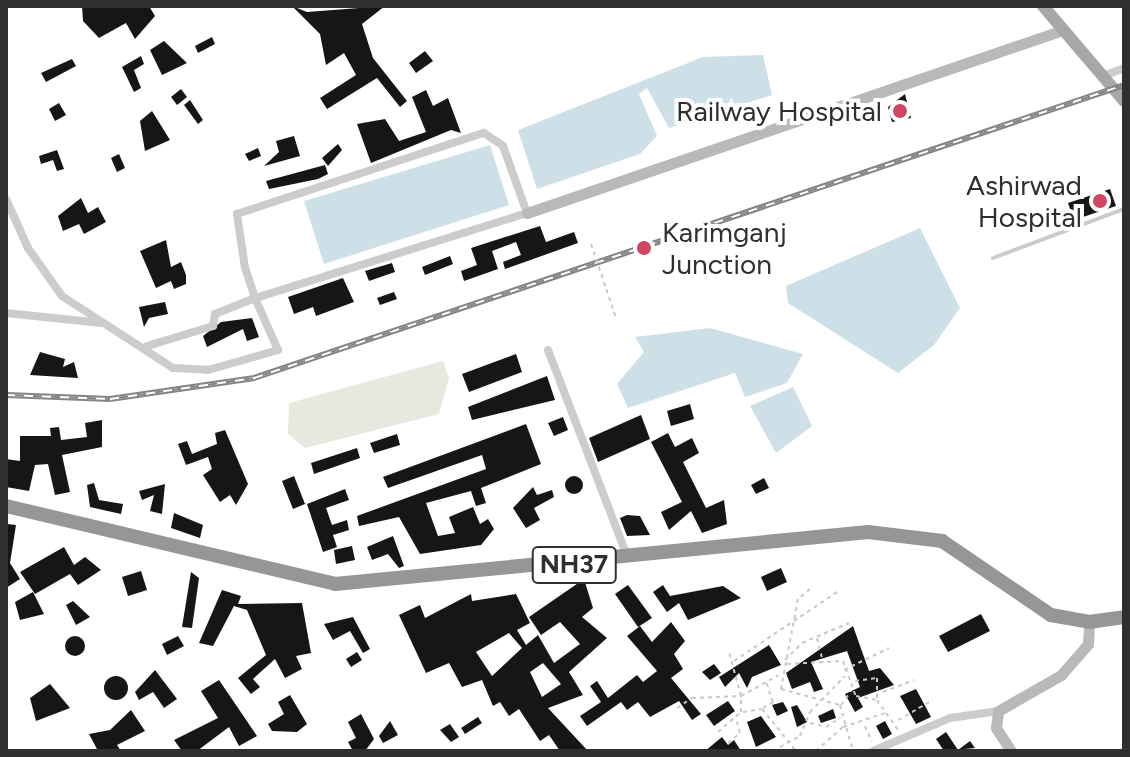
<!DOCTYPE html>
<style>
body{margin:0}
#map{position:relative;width:1130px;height:757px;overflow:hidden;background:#fff;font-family:Figtree,sans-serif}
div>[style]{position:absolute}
.green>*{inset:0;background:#e6eade}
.water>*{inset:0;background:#cde0e7}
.building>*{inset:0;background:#161616}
.round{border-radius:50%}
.path>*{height:2px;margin-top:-1px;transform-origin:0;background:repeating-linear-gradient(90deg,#c9c9c9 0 4px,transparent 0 8px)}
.lane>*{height:4px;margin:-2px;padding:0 2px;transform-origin:2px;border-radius:2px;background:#ccc}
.street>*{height:8px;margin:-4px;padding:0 4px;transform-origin:4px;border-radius:4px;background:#ccc}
.secondary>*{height:11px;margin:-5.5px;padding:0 5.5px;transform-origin:5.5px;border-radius:5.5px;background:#b9b9b9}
.primary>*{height:12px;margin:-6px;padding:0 6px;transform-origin:6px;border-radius:6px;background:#a7a7a7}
.highway>*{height:14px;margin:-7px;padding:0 7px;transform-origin:7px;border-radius:7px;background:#969696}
.rail>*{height:6px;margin-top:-3px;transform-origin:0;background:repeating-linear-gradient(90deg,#fff 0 9px,#848484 0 18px);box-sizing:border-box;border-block:2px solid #848484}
.path-bridge>*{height:2px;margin-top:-1px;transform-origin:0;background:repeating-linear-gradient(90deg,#c9c9c9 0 4px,transparent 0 8px)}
.dots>*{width:22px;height:22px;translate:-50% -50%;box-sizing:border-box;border:4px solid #fff;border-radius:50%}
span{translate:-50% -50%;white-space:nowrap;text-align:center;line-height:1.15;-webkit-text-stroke:8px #fff;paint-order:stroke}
.shield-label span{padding:2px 6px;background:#fff;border:2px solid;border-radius:6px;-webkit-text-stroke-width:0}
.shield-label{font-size:26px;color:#2f2f2f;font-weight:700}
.poi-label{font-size:28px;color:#2f2f2f}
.right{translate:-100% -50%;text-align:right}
.left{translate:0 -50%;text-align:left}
.frame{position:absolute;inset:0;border:8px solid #2f2f2f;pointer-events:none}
</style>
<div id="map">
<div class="green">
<div style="clip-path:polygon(443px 361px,449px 378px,439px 414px,305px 448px,288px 434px,289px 403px)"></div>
</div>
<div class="water">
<div style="clip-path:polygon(763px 55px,772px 95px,669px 128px,647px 88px,639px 94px,657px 136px,640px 154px,537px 189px,518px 130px,703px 57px)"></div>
<div style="clip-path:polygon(490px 145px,509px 205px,324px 264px,304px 201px)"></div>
<div style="clip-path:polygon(920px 228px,960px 308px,934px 345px,898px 373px,788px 303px,786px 286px)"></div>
<div style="clip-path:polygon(710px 328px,803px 354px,787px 383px,745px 397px,735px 373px,628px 408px,617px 384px,644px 352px,635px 337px)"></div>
<div style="clip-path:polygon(793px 387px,812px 426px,776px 453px,750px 406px)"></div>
</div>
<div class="building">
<div style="clip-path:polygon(82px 6px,149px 6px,155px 16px,135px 39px,126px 23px,99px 38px,83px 21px)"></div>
<div style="clip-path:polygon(292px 6px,307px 12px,385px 6px,362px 24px,373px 58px,407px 101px,400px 107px,377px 78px,327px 109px,320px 98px,356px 75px,344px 53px,326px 65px,320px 34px)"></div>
<div style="clip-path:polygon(212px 37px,215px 44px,198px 53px,195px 46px)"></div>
<div style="clip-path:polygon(164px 41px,187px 63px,162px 75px,150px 50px)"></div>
<div style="clip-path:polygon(425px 51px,433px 61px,416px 73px,409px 63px)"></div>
<div style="clip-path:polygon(141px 56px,144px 64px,134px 70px,141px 88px,134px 92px,122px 67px)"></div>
<div style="clip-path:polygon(72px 59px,76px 66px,46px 82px,41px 73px)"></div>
<div style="clip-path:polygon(181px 89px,187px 97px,177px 105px,171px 97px)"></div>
<div style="clip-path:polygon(426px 90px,433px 106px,448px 98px,461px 133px,451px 130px,371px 163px,357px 124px,385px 119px,399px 141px,426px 132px,412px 97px)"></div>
<div style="clip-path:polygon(905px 94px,911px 118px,892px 122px,888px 107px)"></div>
<div style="clip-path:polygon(190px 100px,203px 120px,198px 124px,184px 105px)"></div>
<div style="clip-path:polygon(59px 103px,66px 115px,55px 121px,49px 109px)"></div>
<div style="clip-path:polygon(152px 111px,170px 140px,145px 151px,140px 121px)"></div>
<div style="clip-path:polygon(294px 136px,300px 156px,264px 166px,279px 152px,276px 141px)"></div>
<div style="clip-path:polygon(338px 144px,342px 150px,328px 166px,322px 158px)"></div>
<div style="clip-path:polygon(258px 148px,261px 156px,249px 161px,245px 154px)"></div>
<div style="clip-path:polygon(57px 150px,64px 169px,57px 171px,53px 160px,41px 164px,39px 156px)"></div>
<div style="clip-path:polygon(119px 154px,125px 168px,117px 172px,111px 158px)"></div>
<div style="clip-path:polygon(325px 165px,328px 174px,318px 179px,269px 189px,266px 181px)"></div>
<div style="clip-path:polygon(1110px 189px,1116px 206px,1074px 220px,1068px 203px)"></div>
<div style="clip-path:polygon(81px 198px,88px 213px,98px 207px,106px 222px,84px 234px,79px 224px,63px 231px,58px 216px)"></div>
<div style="clip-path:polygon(540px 226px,546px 242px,574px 232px,578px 243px,505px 269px,503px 262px,521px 255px,516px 242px,492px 251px,498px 269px,464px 281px,461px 271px,477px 265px,471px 248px)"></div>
<div style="clip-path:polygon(166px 240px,171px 267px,181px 262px,186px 275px,186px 284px,174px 289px,171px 281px,156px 288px,140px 251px)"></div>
<div style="clip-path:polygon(450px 256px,453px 264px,425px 275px,422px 267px)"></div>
<div style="clip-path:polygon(392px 263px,395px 272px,369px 281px,365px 271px)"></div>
<div style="clip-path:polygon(343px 278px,354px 302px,316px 316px,313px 307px,294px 314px,288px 297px)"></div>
<div style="clip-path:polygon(394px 292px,397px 299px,380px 305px,377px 298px)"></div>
<div style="clip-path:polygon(165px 302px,168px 314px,149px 318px,144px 327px,139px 307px)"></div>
<div style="clip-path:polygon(252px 318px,259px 337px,247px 341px,243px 329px,207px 347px,203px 336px,221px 322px)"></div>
<div style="clip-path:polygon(40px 352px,65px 359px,63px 367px,74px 362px,78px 378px,30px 375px)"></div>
<div style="clip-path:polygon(516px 354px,522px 372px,469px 392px,462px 374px)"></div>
<div style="clip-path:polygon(547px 376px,555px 400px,472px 420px,468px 407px)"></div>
<div style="clip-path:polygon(690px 404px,694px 419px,671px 426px,667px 411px)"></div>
<div style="clip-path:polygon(641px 415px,650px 439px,598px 462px,589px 438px)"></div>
<div style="clip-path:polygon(563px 417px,568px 430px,554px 436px,548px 423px)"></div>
<div style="clip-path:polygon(102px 420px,102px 447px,62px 455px,70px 492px,55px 495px,48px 464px,35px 465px,29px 491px,6px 487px,6px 459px,20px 461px,20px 436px,51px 436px,50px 428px,59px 427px,61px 440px,87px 437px,85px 423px)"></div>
<div style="clip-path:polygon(526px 424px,541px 464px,481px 488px,486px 503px,476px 506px,471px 491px,426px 503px,438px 536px,455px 533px,449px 517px,473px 507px,480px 524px,488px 519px,494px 529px,481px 545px,420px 554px,399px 517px,359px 526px,357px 516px,486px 469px,482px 455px,388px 488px,383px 477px)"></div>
<div style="clip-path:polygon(225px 430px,248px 484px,236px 505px,230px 495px,220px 502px,203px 475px,212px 469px,208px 457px,186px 465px,178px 444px,187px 441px,192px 454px,217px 444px,215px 433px)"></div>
<div style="clip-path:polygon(668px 433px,675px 447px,692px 438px,699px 453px,683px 462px,706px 508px,724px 500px,727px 524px,702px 533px,691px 511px,669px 530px,661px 512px,682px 502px,651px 442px)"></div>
<div style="clip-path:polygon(397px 434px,400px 445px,374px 453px,370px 443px)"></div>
<div style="clip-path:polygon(357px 448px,360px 458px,314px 474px,311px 463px)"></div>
<div class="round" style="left:565px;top:476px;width:18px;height:18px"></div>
<div style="clip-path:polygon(294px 476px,305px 504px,293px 509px,282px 481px)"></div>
<div style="clip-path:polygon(764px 478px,769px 488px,756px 494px,751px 485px)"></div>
<div style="clip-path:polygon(94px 483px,99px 500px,123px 504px,121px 514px,90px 507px,87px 485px)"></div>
<div style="clip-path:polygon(165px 484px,162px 514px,150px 511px,154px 495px,142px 500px,139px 491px)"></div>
<div style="clip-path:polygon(533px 487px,537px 495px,552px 490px,554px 497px,534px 508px,540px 520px,526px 528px,513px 508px)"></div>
<div style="clip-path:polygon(345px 489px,349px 500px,326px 508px,332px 525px,347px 520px,349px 530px,333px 535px,337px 547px,323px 552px,307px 504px)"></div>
<div style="clip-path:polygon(174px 513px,203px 525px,200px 538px,171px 528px)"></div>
<div style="clip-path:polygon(627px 515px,640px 516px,650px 535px,627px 536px,620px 518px)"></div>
<div style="clip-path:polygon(7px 524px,16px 525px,10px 563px,20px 579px,6px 588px)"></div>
<div style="clip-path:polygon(393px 536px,404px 566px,399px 568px,388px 554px,372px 560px,367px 547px)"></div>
<div style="clip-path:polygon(352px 546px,355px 560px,336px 564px,334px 550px)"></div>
<div style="clip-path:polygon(64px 547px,74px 565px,85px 557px,101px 570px,78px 585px,70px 574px,35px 594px,20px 572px)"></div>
<div style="clip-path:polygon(781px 568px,787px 582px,767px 591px,761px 577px)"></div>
<div style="clip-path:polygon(141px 571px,147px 590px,128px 596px,122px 577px)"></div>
<div style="clip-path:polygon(191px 572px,199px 578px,192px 628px,182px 627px)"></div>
<div style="clip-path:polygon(evenodd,584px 579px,593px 608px,582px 617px,607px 638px,569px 672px,583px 695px,548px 708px,588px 751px,560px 751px,549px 735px,540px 741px,519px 709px,509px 716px,500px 702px,493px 706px,482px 680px,462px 687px,449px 663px,426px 673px,399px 615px,420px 605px,425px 618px,471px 594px,472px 601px,516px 594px,530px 623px,517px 630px,526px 645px,538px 635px,554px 663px,580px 644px,560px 622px,541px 635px,529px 617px,584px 579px,509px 633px,522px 648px,492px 676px,476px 652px,509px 633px,584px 579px,543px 663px,561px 684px,542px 697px,530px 672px,543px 663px)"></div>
<div style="clip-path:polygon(628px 585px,652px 618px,638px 627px,615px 594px)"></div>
<div style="clip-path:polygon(663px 585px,670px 596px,723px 586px,741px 598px,688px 620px,679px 603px,667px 612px,653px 592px)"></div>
<div style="clip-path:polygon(222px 590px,241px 596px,238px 604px,302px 603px,311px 653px,296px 656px,302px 669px,285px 678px,275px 659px,253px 679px,260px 687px,251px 694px,238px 678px,266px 655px,247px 610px,234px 606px,213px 646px,199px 643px)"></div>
<div style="clip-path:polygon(33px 592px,44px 614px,20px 620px,15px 602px)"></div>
<div style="clip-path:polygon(73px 601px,90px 617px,76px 625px,66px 605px)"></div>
<div style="clip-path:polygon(981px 614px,990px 631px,948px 652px,939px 636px)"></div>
<div style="clip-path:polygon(353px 617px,370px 649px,363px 653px,350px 631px,333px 640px,324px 624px)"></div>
<div style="clip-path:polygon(671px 622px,685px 641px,674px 654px,683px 669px,671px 678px,701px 714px,692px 720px,679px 701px,650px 717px,638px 702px,627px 710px,621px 702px,587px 726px,580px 716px,601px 702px,590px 686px,597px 681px,608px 698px,637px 675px,643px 682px,657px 671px,627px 636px,640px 626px,652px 642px)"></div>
<div style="clip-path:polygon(853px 626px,869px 671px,880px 668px,894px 685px,858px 698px,863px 707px,855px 712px,845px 694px,860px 687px,847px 651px,811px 662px,823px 689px,814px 692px,810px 682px,792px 689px,786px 673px)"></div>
<div style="clip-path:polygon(178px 636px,184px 646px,167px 655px,162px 644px)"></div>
<div class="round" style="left:65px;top:636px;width:20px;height:20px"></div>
<div style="clip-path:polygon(769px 645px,781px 665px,752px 677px,747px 688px,739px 673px,725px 687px,719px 677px)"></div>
<div style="clip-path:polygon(357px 652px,362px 660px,351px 667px,346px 659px)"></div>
<div style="clip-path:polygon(714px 664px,721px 673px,710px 680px,702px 672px)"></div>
<div style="clip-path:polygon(155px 670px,177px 699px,164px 708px,153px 692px,139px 700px,135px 692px)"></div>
<div class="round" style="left:104px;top:676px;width:24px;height:24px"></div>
<div style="clip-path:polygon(219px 680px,257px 736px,239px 746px,229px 727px,197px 751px,182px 751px,174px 740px,218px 718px,201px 691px)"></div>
<div style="clip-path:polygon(50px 684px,70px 708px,36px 721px,30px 698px)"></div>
<div style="clip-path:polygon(916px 689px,931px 717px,916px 724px,900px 696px)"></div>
<div style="clip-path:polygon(290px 695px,307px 724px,297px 732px,272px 731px,268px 724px,284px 714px,278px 702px)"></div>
<div style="clip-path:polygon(728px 701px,735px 711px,714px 726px,706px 715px)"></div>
<div style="clip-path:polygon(783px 702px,788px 711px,777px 716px,772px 705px)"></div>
<div style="clip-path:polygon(797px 705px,807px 722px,797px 727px,791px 707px)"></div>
<div style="clip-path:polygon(833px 709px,836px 718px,821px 723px,818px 716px)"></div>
<div style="clip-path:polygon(131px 710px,145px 731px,117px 745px,121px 751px,98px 751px,89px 734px,110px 730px)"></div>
<div style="clip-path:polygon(361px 714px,374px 739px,365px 751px,353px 751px,348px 742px,356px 738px,348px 722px)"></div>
<div style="clip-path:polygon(761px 716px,776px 737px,756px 747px,747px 722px)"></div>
<div style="clip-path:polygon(478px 717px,482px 723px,465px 734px,461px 728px)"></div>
<div style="clip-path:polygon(390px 721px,398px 735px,383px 743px,379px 736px)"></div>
<div style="clip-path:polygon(885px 721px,892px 734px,883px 739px,876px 726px)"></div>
<div style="clip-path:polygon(450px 724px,459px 737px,451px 742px,440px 730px)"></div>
<div style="clip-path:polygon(946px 732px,958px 750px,970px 741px,975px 748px,944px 751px,936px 739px)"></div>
<div style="clip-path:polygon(722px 737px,728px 745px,734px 740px,741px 751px,705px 751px)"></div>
</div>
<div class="path">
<div style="left:810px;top:589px;width:16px;rotate:140deg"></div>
<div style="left:798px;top:599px;width:92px;rotate:100.7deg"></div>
<div style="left:781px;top:689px;width:61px;rotate:15.2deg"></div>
<div style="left:840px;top:705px;width:48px;rotate:74.2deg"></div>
<div style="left:817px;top:638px;width:25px;rotate:76deg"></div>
<div style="left:785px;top:660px;width:24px;rotate:-45deg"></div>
<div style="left:802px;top:643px;width:51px;rotate:-23.1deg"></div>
<div style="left:734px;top:661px;width:128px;rotate:-33.8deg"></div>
<div style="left:787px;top:664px;width:56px;rotate:-3.1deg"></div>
<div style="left:843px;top:661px;width:37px;rotate:70deg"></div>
<div style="left:856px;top:696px;width:21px;rotate:11deg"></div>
<div style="left:844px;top:670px;width:50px;rotate:-26.1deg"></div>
<div style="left:855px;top:681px;width:22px;rotate:-8deg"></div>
<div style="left:877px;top:678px;width:22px;rotate:90deg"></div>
<div style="left:877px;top:700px;width:39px;rotate:55deg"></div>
<div style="left:883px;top:692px;width:33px;rotate:-21deg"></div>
<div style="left:841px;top:705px;width:17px;rotate:-54deg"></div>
<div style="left:677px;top:708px;width:18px;rotate:-34deg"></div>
<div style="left:692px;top:698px;width:49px;rotate:-2.3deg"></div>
<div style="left:741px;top:696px;width:46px;rotate:-105.3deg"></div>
<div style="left:763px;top:708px;width:12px;rotate:-31deg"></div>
<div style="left:773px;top:702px;width:24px;rotate:-109deg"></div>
<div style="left:743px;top:712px;width:19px;rotate:-9deg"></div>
<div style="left:762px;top:709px;width:54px;rotate:51deg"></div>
<div style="left:898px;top:720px;width:40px;rotate:-29.7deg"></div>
<div style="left:810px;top:723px;width:16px;rotate:14deg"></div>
<div style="left:826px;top:727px;width:17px;rotate:-33deg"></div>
<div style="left:865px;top:726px;width:17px;rotate:66deg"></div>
<div style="left:718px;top:732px;width:30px;rotate:-41deg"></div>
<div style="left:741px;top:712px;width:16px;rotate:-90deg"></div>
<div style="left:741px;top:696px;width:43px;rotate:-28.9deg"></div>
<div style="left:728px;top:743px;width:16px;rotate:-40deg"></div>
<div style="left:740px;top:733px;width:15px;rotate:-106deg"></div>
<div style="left:746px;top:751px;width:18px"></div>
<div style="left:773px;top:751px;width:31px;rotate:-29deg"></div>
<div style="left:800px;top:736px;width:26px;rotate:-67deg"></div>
<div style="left:810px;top:712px;width:50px;rotate:-45.8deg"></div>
<div style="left:816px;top:751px;width:36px;rotate:-42deg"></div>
<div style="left:843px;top:727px;width:44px;rotate:-18.4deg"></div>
</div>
<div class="lane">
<div style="left:993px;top:258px;width:140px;rotate:-20.5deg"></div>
</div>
<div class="street">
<div style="left:1101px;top:77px;width:25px;rotate:-21deg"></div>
<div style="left:6px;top:199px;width:54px;rotate:65.8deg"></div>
<div style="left:28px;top:248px;width:59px;rotate:54.7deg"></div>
<div style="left:62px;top:296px;width:132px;rotate:33deg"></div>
<div style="left:173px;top:368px;width:35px;rotate:3deg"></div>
<div style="left:208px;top:370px;width:73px;rotate:-15.9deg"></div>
<div style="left:278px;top:350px;width:57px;rotate:-113.9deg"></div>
<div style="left:255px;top:298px;width:32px;rotate:-108deg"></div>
<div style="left:245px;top:268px;width:55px;rotate:-98.4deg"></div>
<div style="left:237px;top:214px;width:260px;rotate:-18.2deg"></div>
<div style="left:484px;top:133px;width:23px;rotate:34deg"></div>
<div style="left:503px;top:146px;width:71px;rotate:70.3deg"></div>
<div style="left:527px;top:213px;width:285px;rotate:162.6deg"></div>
<div style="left:255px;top:298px;width:43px;rotate:158.2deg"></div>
<div style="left:215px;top:314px;width:12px;rotate:99deg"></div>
<div style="left:213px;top:326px;width:69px;rotate:163.1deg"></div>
<div style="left:6px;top:313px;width:96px;rotate:6deg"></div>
<div style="left:548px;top:350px;width:223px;rotate:69deg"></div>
<div style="left:873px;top:751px;width:84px;rotate:-23.2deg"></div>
<div style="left:950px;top:718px;width:49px;rotate:-8.3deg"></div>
</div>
<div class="secondary">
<div style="left:527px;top:213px;width:566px;rotate:-18.85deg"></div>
<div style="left:1011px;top:751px;width:27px;rotate:-123deg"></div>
<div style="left:996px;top:728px;width:17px;rotate:-83deg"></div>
<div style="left:998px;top:711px;width:73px;rotate:-29.7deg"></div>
<div style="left:1061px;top:675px;width:41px;rotate:-48.9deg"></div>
<div style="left:1088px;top:644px;width:22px;rotate:-87deg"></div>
</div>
<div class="primary">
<div style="left:1043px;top:6px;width:125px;rotate:49.5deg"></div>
</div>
<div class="highway">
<div style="left:6px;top:506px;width:338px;rotate:13.3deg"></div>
<div style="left:335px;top:584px;width:536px;rotate:-5.57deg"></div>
<div style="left:868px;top:532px;width:75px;rotate:6.9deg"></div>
<div style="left:942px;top:541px;width:132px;rotate:34.2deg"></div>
<div style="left:1051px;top:615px;width:39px;rotate:10deg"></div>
<div style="left:1089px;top:622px;width:35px;rotate:-8deg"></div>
</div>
<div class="rail">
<div style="left:6px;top:395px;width:104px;rotate:2.2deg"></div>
<div style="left:110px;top:399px;width:146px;rotate:-8.3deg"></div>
<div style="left:254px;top:378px;width:918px;rotate:-18.61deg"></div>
</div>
<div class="path-bridge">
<div style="left:591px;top:244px;width:78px;rotate:71.3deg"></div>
</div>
<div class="dots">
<div style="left:900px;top:111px;background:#cf4760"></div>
<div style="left:1100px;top:201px;background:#cf4760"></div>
<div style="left:644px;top:248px;background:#cf4760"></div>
</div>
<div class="shield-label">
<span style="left:574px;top:565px">NH37</span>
</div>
<div class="poi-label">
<span class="right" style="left:882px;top:111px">Railway Hospital</span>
<span class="right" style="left:1082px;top:201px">Ashirwad<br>Hospital</span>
<span class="left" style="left:662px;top:248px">Karimganj<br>Junction</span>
</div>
<div class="frame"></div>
</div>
